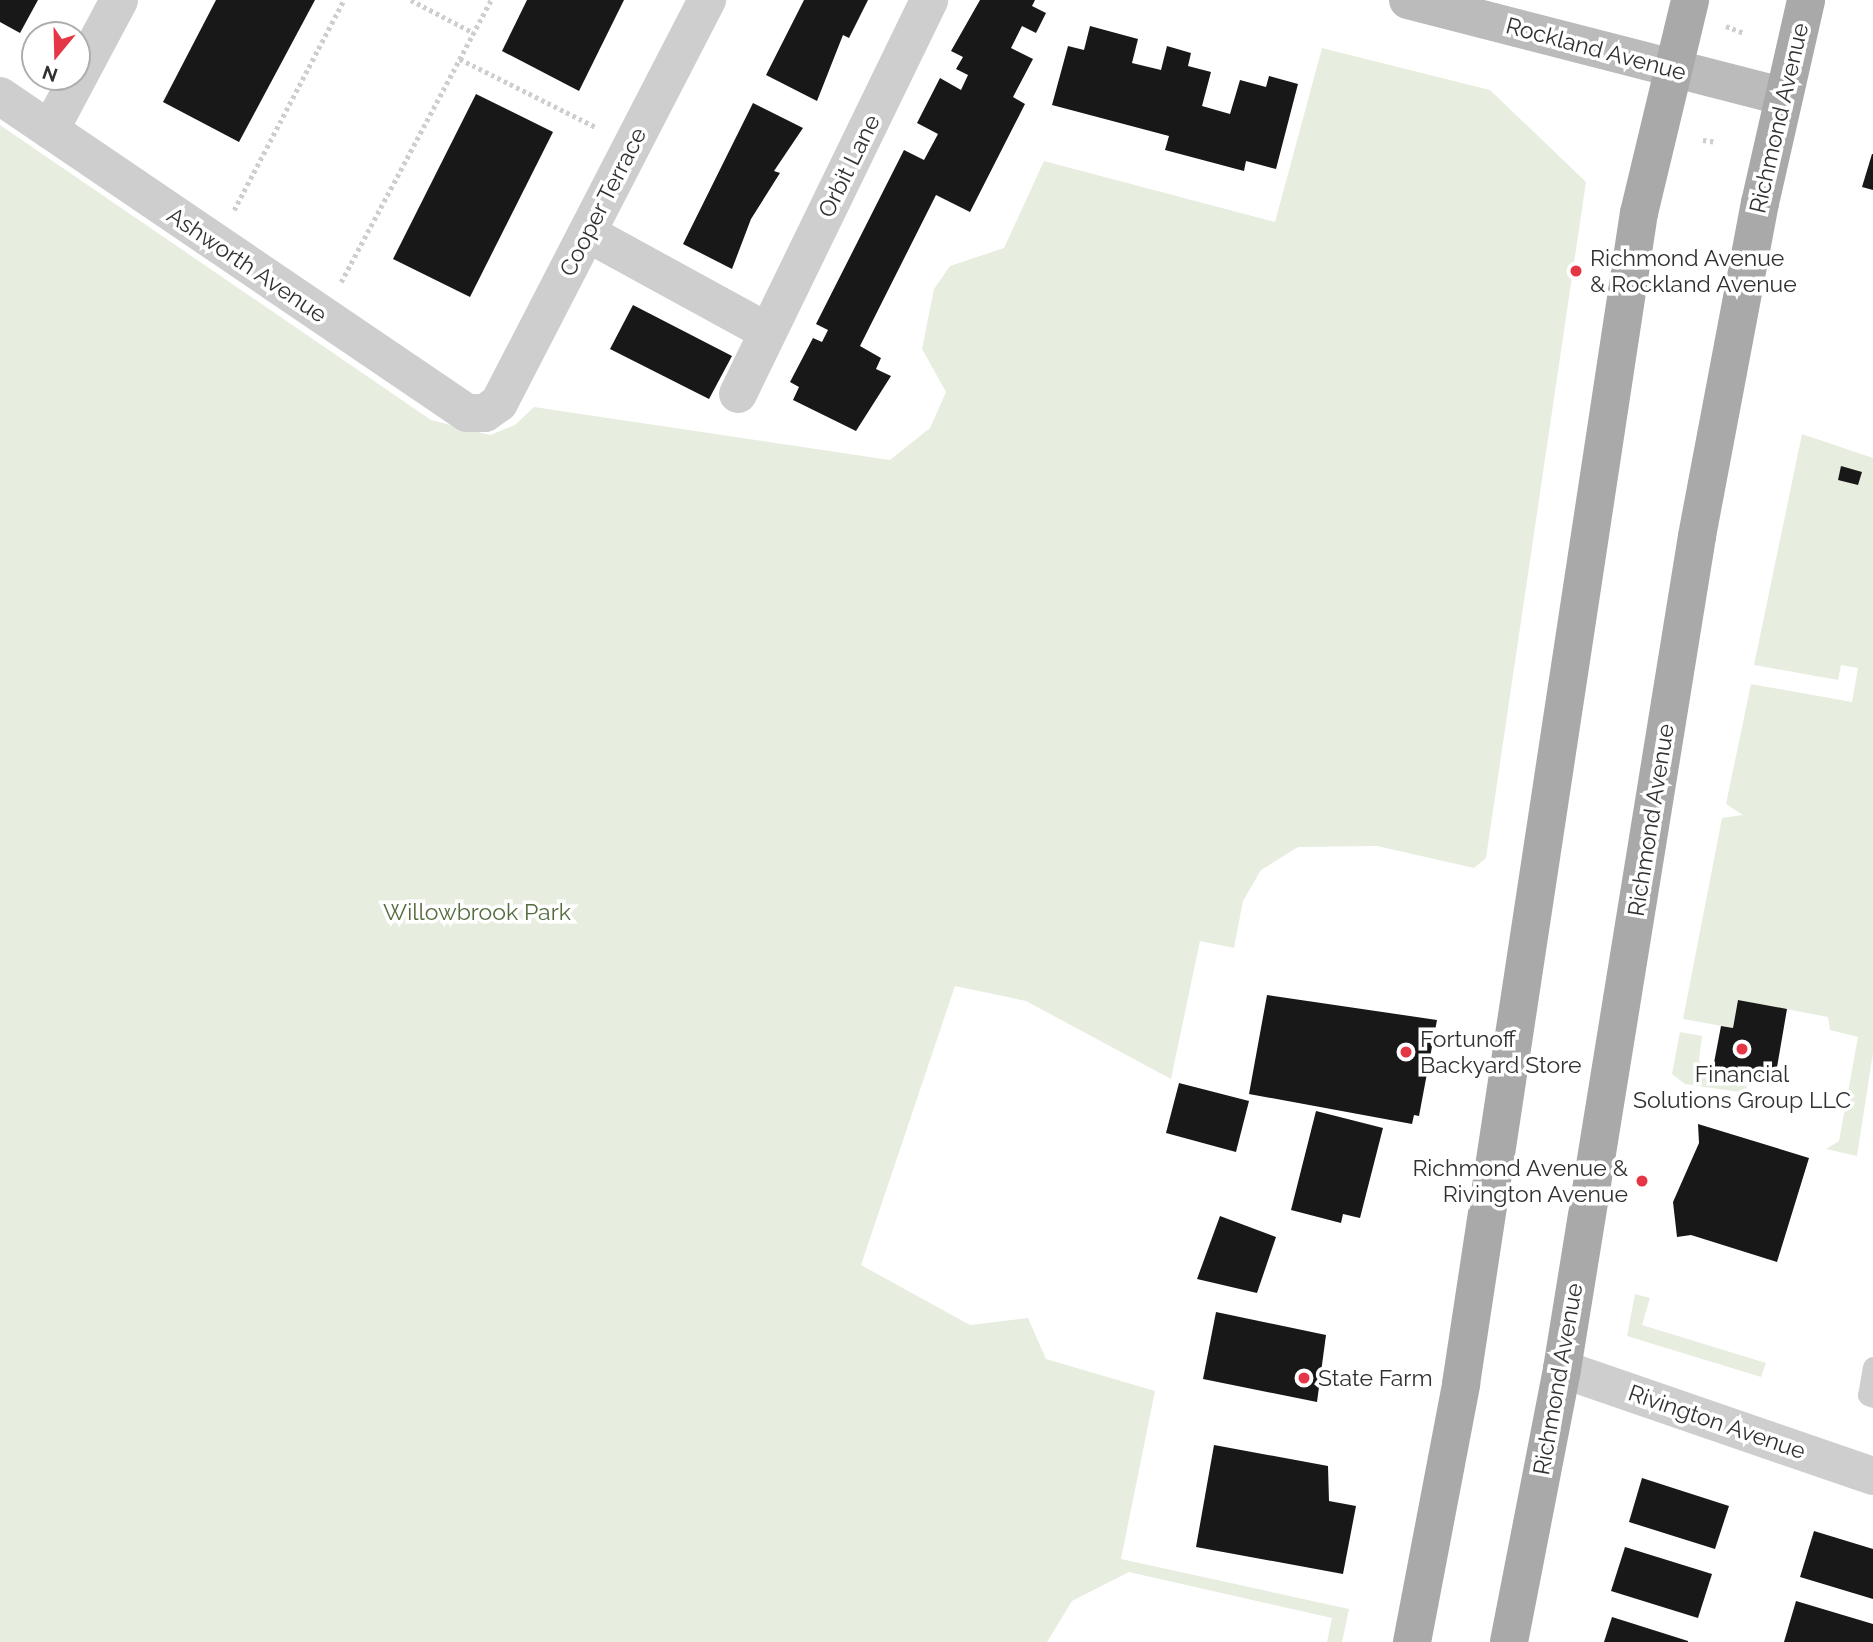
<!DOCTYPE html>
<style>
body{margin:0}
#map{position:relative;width:1873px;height:1642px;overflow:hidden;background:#fff;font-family:Raleway,sans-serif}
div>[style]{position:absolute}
.green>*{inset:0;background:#e7eee0}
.building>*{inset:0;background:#181818}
.path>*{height:4.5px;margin-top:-2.25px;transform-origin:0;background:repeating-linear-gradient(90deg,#cecece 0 3.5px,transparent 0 7px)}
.lane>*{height:21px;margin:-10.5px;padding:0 10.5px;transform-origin:10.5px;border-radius:10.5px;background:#cecece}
.street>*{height:38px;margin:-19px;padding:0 19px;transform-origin:19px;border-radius:19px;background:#cecece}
.secondary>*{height:38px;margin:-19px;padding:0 19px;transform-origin:19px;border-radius:19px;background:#bbb}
.primary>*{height:38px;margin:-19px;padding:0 19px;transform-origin:19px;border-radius:19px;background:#a9a9a9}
.dots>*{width:19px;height:19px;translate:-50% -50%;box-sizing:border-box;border:4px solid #fff;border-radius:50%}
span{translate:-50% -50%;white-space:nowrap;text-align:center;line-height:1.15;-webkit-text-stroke:7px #fff;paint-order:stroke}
.street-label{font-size:23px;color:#313131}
.poi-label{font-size:23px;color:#313131}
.left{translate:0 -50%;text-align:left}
.right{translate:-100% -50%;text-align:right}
.park-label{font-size:23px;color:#556d3e}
.north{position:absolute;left:21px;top:21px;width:70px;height:70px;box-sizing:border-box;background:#fff;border:2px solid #adadad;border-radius:50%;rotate:199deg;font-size:19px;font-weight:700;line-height:28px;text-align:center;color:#313131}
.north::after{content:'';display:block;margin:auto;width:24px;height:32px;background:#e53645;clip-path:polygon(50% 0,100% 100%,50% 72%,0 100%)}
</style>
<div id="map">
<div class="green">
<div style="clip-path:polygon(1322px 48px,1490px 90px,1586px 182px,1486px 858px,1474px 868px,1377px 846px,1298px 847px,1261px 870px,1243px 901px,1234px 948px,1200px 941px,1171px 1079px,1026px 1001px,955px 986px,861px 1265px,970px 1325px,1028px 1318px,1046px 1359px,1155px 1391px,1121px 1559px,1349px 1609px,1342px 1642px,1327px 1642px,1332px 1618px,1129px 1572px,1072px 1601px,1047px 1642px,0 1642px,0 125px,431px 420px,490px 435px,515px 425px,534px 407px,890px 460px,930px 428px,946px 392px,922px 349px,934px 289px,950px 266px,1004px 248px,1044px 161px,1275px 222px)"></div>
<div style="clip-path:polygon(1802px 434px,1873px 458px,1873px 1053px,1857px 1156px,1826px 1149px,1839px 1141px,1858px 1037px,1830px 1030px,1828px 1017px,1738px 1000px,1733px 1028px,1683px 1019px,1722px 818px,1743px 815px,1726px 804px,1751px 684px,1852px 702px,1858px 668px,1841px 665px,1838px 680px,1754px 665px)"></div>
<div style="clip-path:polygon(1680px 1032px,1702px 1036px,1699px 1060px,1705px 1069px,1748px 1079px,1746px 1093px,1685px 1084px,1672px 1074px)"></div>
<div style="clip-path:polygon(1635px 1294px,1650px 1298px,1642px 1325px,1766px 1363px,1761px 1377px,1627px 1336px)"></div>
</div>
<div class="building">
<div style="clip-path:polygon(0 0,38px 0,20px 33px,0 22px)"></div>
<div style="clip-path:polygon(216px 0,315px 0,239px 142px,163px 102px)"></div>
<div style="clip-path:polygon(527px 0,624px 0,579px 91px,502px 51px)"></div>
<div style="clip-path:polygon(804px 0,868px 0,849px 38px,843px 35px,817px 101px,766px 75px)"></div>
<div style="clip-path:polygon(980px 0,1035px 0,1032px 6px,1046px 13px,1036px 33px,1022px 26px,1011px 48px,1033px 59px,1013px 97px,1025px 104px,970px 212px,936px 195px,860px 346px,881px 358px,876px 369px,891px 376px,856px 431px,793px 400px,799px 387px,790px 382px,813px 338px,822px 342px,828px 330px,816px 324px,904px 150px,924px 160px,938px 134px,917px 123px,940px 78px,961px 90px,968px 75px,956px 69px,963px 57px,951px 51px)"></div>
<div style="clip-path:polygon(1090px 26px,1138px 39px,1132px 63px,1161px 70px,1167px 46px,1191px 53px,1188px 66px,1211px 72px,1202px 106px,1230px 114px,1240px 80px,1266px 87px,1269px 76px,1298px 84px,1276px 169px,1246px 161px,1244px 171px,1165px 150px,1169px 136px,1052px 105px,1068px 46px,1084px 50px)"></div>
<div style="clip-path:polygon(476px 94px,553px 132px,470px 297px,393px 259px)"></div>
<div style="clip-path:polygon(753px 103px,803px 128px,774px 171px,780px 173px,751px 219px,732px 269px,683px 244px)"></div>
<div style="clip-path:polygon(1872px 154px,1873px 154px,1873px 190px,1862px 187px)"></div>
<div style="clip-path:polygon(633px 305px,732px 356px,709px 399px,610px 349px)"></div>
<div style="clip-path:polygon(1841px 466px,1862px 472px,1858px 485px,1838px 480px)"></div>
<div style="clip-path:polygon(1267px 995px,1437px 1020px,1419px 1116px,1414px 1115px,1412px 1124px,1249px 1094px)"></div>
<div style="clip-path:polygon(1738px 1000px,1787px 1009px,1775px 1079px,1713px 1068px,1721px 1026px,1733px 1028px)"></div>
<div style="clip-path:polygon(1179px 1083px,1249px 1101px,1236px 1152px,1166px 1133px)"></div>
<div style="clip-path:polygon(1316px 1111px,1383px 1128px,1360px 1218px,1343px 1214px,1341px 1223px,1291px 1210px)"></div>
<div style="clip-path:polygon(1698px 1124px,1809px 1158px,1777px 1262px,1691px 1235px,1677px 1237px,1673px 1202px,1699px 1143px)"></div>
<div style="clip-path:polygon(1220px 1216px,1276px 1237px,1257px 1293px,1197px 1279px)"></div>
<div style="clip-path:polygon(1216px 1312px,1326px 1335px,1317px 1402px,1203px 1379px)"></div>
<div style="clip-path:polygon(1214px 1445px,1328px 1466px,1329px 1501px,1356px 1506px,1343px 1574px,1196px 1547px)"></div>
<div style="clip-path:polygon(1642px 1478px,1729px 1506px,1715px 1549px,1629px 1522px)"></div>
<div style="clip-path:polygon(1814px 1531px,1873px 1549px,1873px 1599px,1800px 1577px)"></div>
<div style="clip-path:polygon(1625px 1547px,1712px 1574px,1698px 1618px,1611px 1591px)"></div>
<div style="clip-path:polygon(1796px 1601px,1873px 1624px,1873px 1642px,1784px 1642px)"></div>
<div style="clip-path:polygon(1612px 1617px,1688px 1641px,1688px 1642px,1604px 1642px)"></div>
</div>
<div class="path">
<div style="left:411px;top:0;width:71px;rotate:27.6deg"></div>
<div style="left:1726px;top:26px;width:19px;rotate:21deg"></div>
<div style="left:460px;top:59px;width:154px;rotate:26.6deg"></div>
<div style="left:1703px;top:140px;width:14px;rotate:8deg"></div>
<div style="left:234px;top:210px;width:237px;rotate:-62.4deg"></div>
<div style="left:341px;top:282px;width:319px;rotate:-62deg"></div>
</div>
<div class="lane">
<div style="left:1873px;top:1367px;width:28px;rotate:100deg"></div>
<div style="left:1868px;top:1395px;width:5px;rotate:22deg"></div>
</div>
<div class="street">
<div style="left:0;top:96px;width:564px;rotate:34.17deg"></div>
<div style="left:467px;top:413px;width:18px"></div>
<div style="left:485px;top:413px;width:17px;rotate:-36deg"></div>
<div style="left:499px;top:403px;width:454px;rotate:-62.7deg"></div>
<div style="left:50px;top:130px;width:147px;rotate:-62deg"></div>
<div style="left:587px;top:233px;width:206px;rotate:28.7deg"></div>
<div style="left:738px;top:394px;width:438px;rotate:-64.1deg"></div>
<div style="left:1562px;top:1369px;width:329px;rotate:19deg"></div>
</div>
<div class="secondary">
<div style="left:1408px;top:0;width:387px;rotate:14.4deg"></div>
</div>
<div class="primary">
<div style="left:1412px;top:1642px;width:263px;rotate:-79.2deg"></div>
<div style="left:1461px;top:1384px;width:1184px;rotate:-81.36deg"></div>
<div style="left:1639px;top:213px;width:219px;rotate:-76.5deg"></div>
<div style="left:1509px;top:1642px;width:278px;rotate:-79deg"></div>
<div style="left:1562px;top:1369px;width:844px;rotate:-80.79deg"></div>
<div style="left:1697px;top:536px;width:339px;rotate:-79.3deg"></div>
<div style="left:1760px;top:203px;width:208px;rotate:-77.2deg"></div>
</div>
<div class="dots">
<div style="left:1576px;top:271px;background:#e53645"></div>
<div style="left:1742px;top:1049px;background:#e53645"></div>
<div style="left:1406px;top:1052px;background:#e53645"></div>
<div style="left:1642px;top:1181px;background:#e53645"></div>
<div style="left:1304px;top:1378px;background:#e53645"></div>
</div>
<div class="street-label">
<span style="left:1596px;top:49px;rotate:15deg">Rockland Avenue</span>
<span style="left:1779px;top:118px;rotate:-77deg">Richmond Avenue</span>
<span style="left:849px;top:166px;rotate:-64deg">Orbit Lane</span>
<span style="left:603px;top:202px;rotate:-63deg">Cooper Terrace</span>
<span style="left:247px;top:265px;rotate:34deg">Ashworth Avenue</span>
<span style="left:1651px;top:820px;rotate:-81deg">Richmond Avenue</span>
<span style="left:1558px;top:1379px;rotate:-80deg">Richmond Avenue</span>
<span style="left:1717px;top:1422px;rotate:19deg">Rivington Avenue</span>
</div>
<div class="poi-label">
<span class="left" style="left:1590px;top:271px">Richmond Avenue<br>&amp; Rockland Avenue</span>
<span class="left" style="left:1420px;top:1052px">Fortunoff<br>Backyard Store</span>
<span style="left:1742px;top:1087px">Financial<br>Solutions Group LLC</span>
<span class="right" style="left:1628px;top:1181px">Richmond Avenue &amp;<br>Rivington Avenue</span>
<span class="left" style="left:1318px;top:1378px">State Farm</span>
</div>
<div class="park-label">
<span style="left:477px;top:912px">Willowbrook Park</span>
</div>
<div class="north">N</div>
</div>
